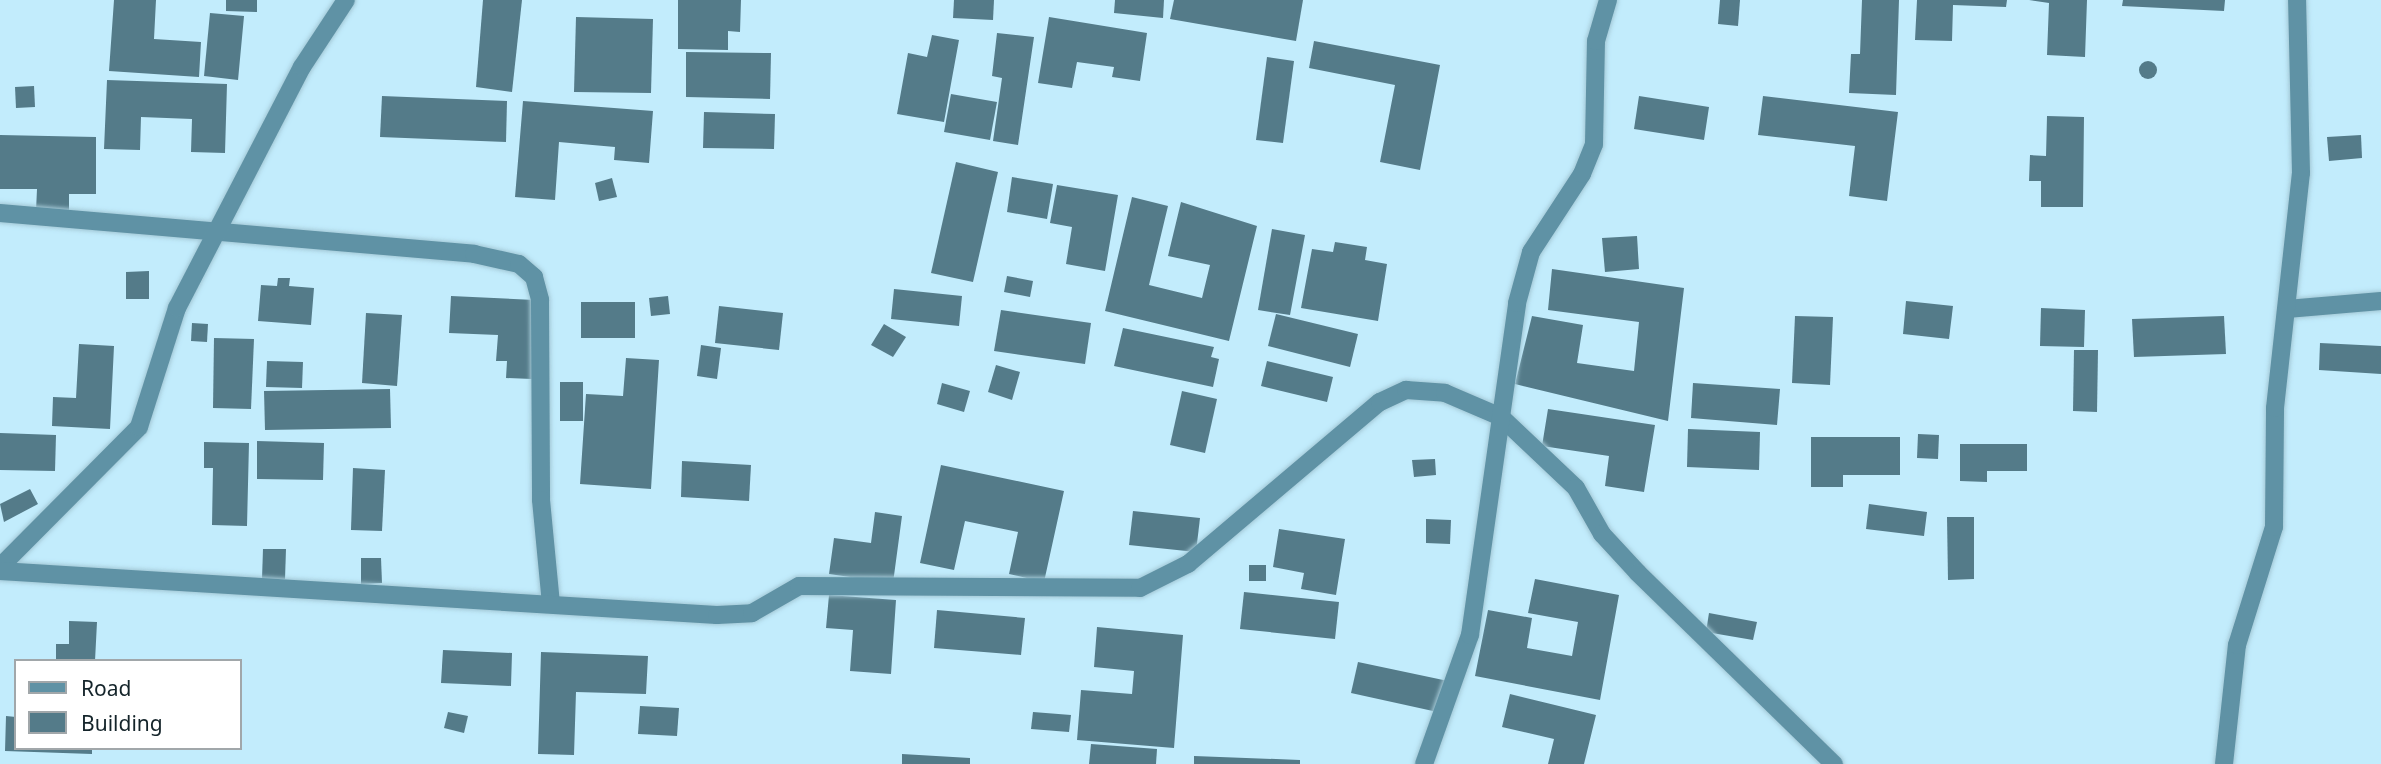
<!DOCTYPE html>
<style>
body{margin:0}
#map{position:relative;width:2381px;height:764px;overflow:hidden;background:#c2ecfc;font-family:"Noto Sans",sans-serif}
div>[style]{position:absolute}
.building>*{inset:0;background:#547b89}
.round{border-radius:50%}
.roads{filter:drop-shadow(0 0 2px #a3c8d6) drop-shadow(0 0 2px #a3c8d6)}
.minor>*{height:18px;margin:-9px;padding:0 9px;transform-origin:9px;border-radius:9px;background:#5f92a5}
span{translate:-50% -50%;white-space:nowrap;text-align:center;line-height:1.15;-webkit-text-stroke:7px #fff;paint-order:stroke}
.legend{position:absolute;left:14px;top:659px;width:228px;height:91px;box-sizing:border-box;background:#fff;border:2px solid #a1a7aa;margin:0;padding:9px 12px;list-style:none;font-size:21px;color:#14242a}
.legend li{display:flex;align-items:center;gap:14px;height:35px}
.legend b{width:35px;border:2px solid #a1a7aa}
</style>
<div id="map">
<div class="building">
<div style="clip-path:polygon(114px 0,156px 0,154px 39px,201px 42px,199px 77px,109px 71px)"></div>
<div style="clip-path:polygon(226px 0,257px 0,257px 12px,226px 11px)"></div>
<div style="clip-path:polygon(483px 0,522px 0,512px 92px,476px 87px)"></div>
<div style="clip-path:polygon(678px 0,741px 0,740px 32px,728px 31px,728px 50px,678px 49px)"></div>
<div style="clip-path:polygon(954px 0,994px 0,993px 20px,953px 18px)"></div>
<div style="clip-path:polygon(1115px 0,1164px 0,1163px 18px,1114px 13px)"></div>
<div style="clip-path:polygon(1174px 0,1303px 0,1296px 41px,1170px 19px)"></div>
<div style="clip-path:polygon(1720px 0,1740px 0,1738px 26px,1718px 24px)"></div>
<div style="clip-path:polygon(1862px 0,1899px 0,1896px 95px,1849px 93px,1851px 54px,1860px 54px)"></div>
<div style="clip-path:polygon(1917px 0,2007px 0,2006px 7px,1953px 5px,1952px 41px,1915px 40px)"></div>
<div style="clip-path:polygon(2029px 0,2087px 0,2085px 57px,2047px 55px,2049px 3px)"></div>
<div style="clip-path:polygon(2123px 0,2225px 0,2224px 11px,2122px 6px)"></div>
<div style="clip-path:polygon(210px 13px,244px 16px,238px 80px,204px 76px)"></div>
<div style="clip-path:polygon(576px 17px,653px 19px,651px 93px,574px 92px)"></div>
<div style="clip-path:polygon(1049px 17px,1147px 33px,1140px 81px,1112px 77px,1114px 67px,1077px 62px,1072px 88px,1038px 83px)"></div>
<div style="clip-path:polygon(997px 33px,1034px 37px,1018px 145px,993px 141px,1002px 78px,992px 76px)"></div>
<div style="clip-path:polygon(932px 35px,959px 40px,944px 122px,897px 114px,908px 53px,927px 57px)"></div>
<div style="clip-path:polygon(1314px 41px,1440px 65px,1420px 170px,1380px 162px,1395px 85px,1309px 68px)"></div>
<div style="clip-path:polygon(686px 52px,771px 53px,770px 99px,686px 97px)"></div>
<div style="clip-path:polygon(1267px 57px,1294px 61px,1283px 143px,1256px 140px)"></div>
<div class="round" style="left:2139px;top:61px;width:18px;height:18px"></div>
<div style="clip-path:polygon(107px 80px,227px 84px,225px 153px,191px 152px,192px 119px,141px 117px,140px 150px,104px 149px)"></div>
<div style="clip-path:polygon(34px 86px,35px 107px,16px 108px,15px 87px)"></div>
<div style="clip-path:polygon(951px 94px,997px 102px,990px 140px,944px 132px)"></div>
<div style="clip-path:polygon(382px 96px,507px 101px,506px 142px,380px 137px)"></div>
<div style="clip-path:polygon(1639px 96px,1709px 107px,1704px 140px,1634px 129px)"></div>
<div style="clip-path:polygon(1763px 96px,1898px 112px,1887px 201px,1849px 196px,1855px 146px,1758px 135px)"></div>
<div style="clip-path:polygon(523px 101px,653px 111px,649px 163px,614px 160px,615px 147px,559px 142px,555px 200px,515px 197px)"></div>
<div style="clip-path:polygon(704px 112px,775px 114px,774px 149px,703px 148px)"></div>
<div style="clip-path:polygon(2047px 116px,2084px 117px,2083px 207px,2041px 207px,2041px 181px,2029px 181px,2030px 155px,2046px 156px)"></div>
<div style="clip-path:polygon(0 135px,96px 137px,96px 194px,69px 194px,69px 212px,36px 211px,37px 189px,0 189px)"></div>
<div style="clip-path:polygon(2361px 135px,2362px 158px,2329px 161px,2327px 137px)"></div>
<div style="clip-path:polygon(956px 162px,998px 172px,973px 282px,931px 273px)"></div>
<div style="clip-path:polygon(1012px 177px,1053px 184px,1047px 219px,1007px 212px)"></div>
<div style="clip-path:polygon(612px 178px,617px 197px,599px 201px,595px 183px)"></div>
<div style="clip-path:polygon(1057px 185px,1118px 195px,1105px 271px,1066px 264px,1072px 227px,1050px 223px)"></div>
<div style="clip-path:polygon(1132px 197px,1168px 206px,1149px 285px,1202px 298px,1210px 265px,1168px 256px,1181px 202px,1257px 226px,1229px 341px,1105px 311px)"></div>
<div style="clip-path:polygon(1272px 229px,1305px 235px,1290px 315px,1258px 310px)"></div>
<div style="clip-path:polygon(1637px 236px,1639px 269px,1605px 272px,1602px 238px)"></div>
<div style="clip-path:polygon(1335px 242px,1367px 247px,1365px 260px,1387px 264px,1378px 321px,1301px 308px,1312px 249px,1333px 252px)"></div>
<div style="clip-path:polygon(1552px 269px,1684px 288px,1668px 421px,1515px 384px,1532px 316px,1583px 325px,1577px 363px,1634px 371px,1639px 322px,1548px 310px)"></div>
<div style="clip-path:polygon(149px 271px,149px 299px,126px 299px,126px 272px)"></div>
<div style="clip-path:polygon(1007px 276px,1033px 281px,1030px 297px,1004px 292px)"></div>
<div style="clip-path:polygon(278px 278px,290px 278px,289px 286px,314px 288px,311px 325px,258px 321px,261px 285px,277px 286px)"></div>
<div style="clip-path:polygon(894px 289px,962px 296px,959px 326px,891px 319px)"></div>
<div style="clip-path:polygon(451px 296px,535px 300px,532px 379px,506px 378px,507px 361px,496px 361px,498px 335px,449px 333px)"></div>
<div style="clip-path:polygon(668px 296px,670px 314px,651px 316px,649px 298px)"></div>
<div style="clip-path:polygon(1906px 301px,1953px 306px,1949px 339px,1903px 334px)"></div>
<div style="clip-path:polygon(581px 302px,635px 302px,635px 338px,581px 338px)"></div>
<div style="clip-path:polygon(719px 306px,783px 313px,779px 350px,715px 343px)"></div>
<div style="clip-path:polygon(2041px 308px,2085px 310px,2084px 347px,2040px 346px)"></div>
<div style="clip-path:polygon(1001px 310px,1091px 323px,1085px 364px,994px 351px)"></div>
<div style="clip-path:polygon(366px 313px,402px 315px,397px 386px,362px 383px)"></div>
<div style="clip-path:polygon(1276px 314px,1358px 334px,1350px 367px,1268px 346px)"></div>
<div style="clip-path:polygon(1795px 316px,1833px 317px,1830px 385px,1792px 383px)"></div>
<div style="clip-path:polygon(2224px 316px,2226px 354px,2134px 357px,2132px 319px)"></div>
<div style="clip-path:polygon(192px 323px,208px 324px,207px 342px,191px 341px)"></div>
<div style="clip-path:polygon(884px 324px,906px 337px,893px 357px,871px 345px)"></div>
<div style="clip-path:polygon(1123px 328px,1214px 347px,1211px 357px,1219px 359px,1213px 387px,1114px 366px)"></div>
<div style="clip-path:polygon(214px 338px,254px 339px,251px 409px,213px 408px)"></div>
<div style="clip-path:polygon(2320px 343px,2381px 346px,2381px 374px,2319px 370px)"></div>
<div style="clip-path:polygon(79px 344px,114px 346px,110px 429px,52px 426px,53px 397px,76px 398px)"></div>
<div style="clip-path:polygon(701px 345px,721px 348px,717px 379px,697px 376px)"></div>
<div style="clip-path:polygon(2074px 350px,2098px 350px,2097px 412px,2073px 411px)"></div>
<div style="clip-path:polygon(626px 358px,659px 360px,651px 489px,580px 484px,586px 394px,623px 396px)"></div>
<div style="clip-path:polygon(267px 361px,303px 362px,302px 388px,266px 387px)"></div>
<div style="clip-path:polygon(1267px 361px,1333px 377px,1327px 402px,1261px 386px)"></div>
<div style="clip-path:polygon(996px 365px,1020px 372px,1012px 400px,988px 392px)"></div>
<div style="clip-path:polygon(560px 382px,583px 382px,583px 421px,560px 421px)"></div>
<div style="clip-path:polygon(942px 383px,970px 391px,964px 412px,937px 404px)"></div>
<div style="clip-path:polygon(1693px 383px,1780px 389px,1777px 425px,1691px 418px)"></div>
<div style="clip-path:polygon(390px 389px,391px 428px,265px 430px,264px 391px)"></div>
<div style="clip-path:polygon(1182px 391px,1217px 399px,1205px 453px,1170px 445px)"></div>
<div style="clip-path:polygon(1548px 409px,1655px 425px,1644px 492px,1605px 486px,1609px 456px,1542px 446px)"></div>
<div style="clip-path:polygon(1688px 429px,1760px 432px,1759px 470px,1687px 467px)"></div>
<div style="clip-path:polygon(0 433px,56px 435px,55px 471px,0 470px)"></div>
<div style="clip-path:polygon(1918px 434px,1939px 435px,1938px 459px,1917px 458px)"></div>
<div style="clip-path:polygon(1811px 437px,1900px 437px,1900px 475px,1843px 475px,1843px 487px,1811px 487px)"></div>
<div style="clip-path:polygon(257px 441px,324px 443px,323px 480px,257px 479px)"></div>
<div style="clip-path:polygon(204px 442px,249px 443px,247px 526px,212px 525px,213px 468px,204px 468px)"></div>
<div style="clip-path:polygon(1960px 444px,2027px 444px,2027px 471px,1987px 471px,1987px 482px,1960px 481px)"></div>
<div style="clip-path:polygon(1435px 459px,1436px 475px,1414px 477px,1412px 460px)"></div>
<div style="clip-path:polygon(682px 461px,751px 465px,749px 501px,681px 497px)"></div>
<div style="clip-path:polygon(941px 465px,1064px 491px,1044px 582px,1009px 574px,1018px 532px,965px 521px,954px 570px,920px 563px)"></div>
<div style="clip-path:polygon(353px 468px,385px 470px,382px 531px,351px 530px)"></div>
<div style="clip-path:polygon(30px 489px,38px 504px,4px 522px,0 504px)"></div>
<div style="clip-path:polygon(1869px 504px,1927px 512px,1924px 536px,1866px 529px)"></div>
<div style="clip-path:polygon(1133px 511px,1200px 518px,1196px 552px,1129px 545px)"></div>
<div style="clip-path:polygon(875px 512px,902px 516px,893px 583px,829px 574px,834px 538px,871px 543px)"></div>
<div style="clip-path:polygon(1947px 517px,1974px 517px,1974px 579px,1948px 580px)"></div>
<div style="clip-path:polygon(1426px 519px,1451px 520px,1450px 544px,1426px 543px)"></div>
<div style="clip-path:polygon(1279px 529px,1345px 539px,1336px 595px,1301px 589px,1304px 573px,1273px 567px)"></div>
<div style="clip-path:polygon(263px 549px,286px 549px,285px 579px,262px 579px)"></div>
<div style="clip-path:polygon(361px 558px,381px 558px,382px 583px,361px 584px)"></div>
<div style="clip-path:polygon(1249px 565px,1266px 565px,1266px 581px,1249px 581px)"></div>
<div style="clip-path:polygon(1535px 579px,1619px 595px,1600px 700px,1475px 676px,1488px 610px,1532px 618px,1527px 648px,1572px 656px,1578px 622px,1528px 613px)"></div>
<div style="clip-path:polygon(1244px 592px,1339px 602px,1335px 639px,1240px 629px)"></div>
<div style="clip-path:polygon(829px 595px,896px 600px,891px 674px,850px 671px,853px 630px,826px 628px)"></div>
<div style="clip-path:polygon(937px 610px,1025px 618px,1021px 655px,934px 648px)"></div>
<div style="clip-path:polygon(1709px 613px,1757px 622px,1753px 640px,1706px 632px)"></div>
<div style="clip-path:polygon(69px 621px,97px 622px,95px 661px,56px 661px,56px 644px,69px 644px)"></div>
<div style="clip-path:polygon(1097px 627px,1183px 635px,1174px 748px,1077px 740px,1081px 690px,1132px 694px,1134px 671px,1094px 667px)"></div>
<div style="clip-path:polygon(443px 650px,512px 653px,511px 686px,441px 683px)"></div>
<div style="clip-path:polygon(541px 652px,648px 656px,646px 694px,576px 692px,574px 755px,538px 754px)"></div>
<div style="clip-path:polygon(1358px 662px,1448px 681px,1442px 713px,1351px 693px)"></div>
<div style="clip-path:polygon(1510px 694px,1596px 715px,1584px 764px,1548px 764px,1554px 739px,1502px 727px)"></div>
<div style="clip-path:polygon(640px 706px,679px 708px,677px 736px,638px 734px)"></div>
<div style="clip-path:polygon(448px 712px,468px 716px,464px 733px,444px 728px)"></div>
<div style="clip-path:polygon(1033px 712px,1071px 715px,1069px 732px,1031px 729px)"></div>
<div style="clip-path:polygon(6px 716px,16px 717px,16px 748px,92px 748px,92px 754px,5px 751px)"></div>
<div style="clip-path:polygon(1091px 744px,1157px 749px,1156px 764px,1089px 764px)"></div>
<div style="clip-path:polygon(902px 754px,970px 758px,970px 764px,902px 764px)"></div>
<div style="clip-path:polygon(1194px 756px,1300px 760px,1300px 764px,1194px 764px)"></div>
</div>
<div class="roads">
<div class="minor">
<div style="left:0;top:213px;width:476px;rotate:4.9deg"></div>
<div style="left:474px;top:254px;width:46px;rotate:12.5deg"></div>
<div style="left:519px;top:264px;width:20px;rotate:41deg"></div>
<div style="left:534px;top:277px;width:24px;rotate:75deg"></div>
<div style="left:540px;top:300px;width:200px;rotate:89.7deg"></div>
<div style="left:541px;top:500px;width:104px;rotate:84.5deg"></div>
<div style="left:2287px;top:309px;width:94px;rotate:-4.9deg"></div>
<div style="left:0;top:567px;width:197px;rotate:-45.2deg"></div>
<div style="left:139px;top:427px;width:125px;rotate:-72.3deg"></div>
<div style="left:177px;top:308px;width:271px;rotate:-62.6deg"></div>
<div style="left:302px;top:67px;width:80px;rotate:-56.7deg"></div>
<div style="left:0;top:571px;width:718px;rotate:3.51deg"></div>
<div style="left:717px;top:615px;width:35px;rotate:-3deg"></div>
<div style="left:752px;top:613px;width:54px;rotate:-29.9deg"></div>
<div style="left:799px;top:586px;width:341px;rotate:0.3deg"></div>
<div style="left:1140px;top:588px;width:54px;rotate:-26.6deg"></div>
<div style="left:1188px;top:564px;width:251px;rotate:-40.2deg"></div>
<div style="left:1380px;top:402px;width:29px;rotate:-25deg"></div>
<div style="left:1406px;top:390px;width:39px;rotate:4deg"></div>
<div style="left:1445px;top:393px;width:61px;rotate:23.2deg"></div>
<div style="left:1501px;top:417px;width:103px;rotate:43.4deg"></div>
<div style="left:1576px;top:488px;width:53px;rotate:60.5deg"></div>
<div style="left:1602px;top:534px;width:53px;rotate:47.3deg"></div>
<div style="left:1638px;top:573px;width:274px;rotate:44.3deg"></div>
<div style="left:1424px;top:764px;width:137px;rotate:-70.4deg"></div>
<div style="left:1470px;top:635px;width:335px;rotate:-81.9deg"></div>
<div style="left:1517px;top:303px;width:53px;rotate:-74.6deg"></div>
<div style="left:1531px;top:252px;width:93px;rotate:-56.8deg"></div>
<div style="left:1582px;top:174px;width:32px;rotate:-68deg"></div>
<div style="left:1594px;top:144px;width:103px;rotate:-88.9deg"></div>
<div style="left:1596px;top:41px;width:43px;rotate:-73.7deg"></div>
<div style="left:2224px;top:764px;width:120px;rotate:-83.8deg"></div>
<div style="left:2237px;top:645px;width:124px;rotate:-72.6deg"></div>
<div style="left:2274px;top:527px;width:119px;rotate:-89.5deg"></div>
<div style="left:2275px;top:408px;width:236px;rotate:-83.7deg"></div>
<div style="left:2301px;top:173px;width:173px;rotate:-91.3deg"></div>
</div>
</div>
<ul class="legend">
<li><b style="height:9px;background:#5f92a5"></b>Road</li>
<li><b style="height:19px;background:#547b89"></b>Building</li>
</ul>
</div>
